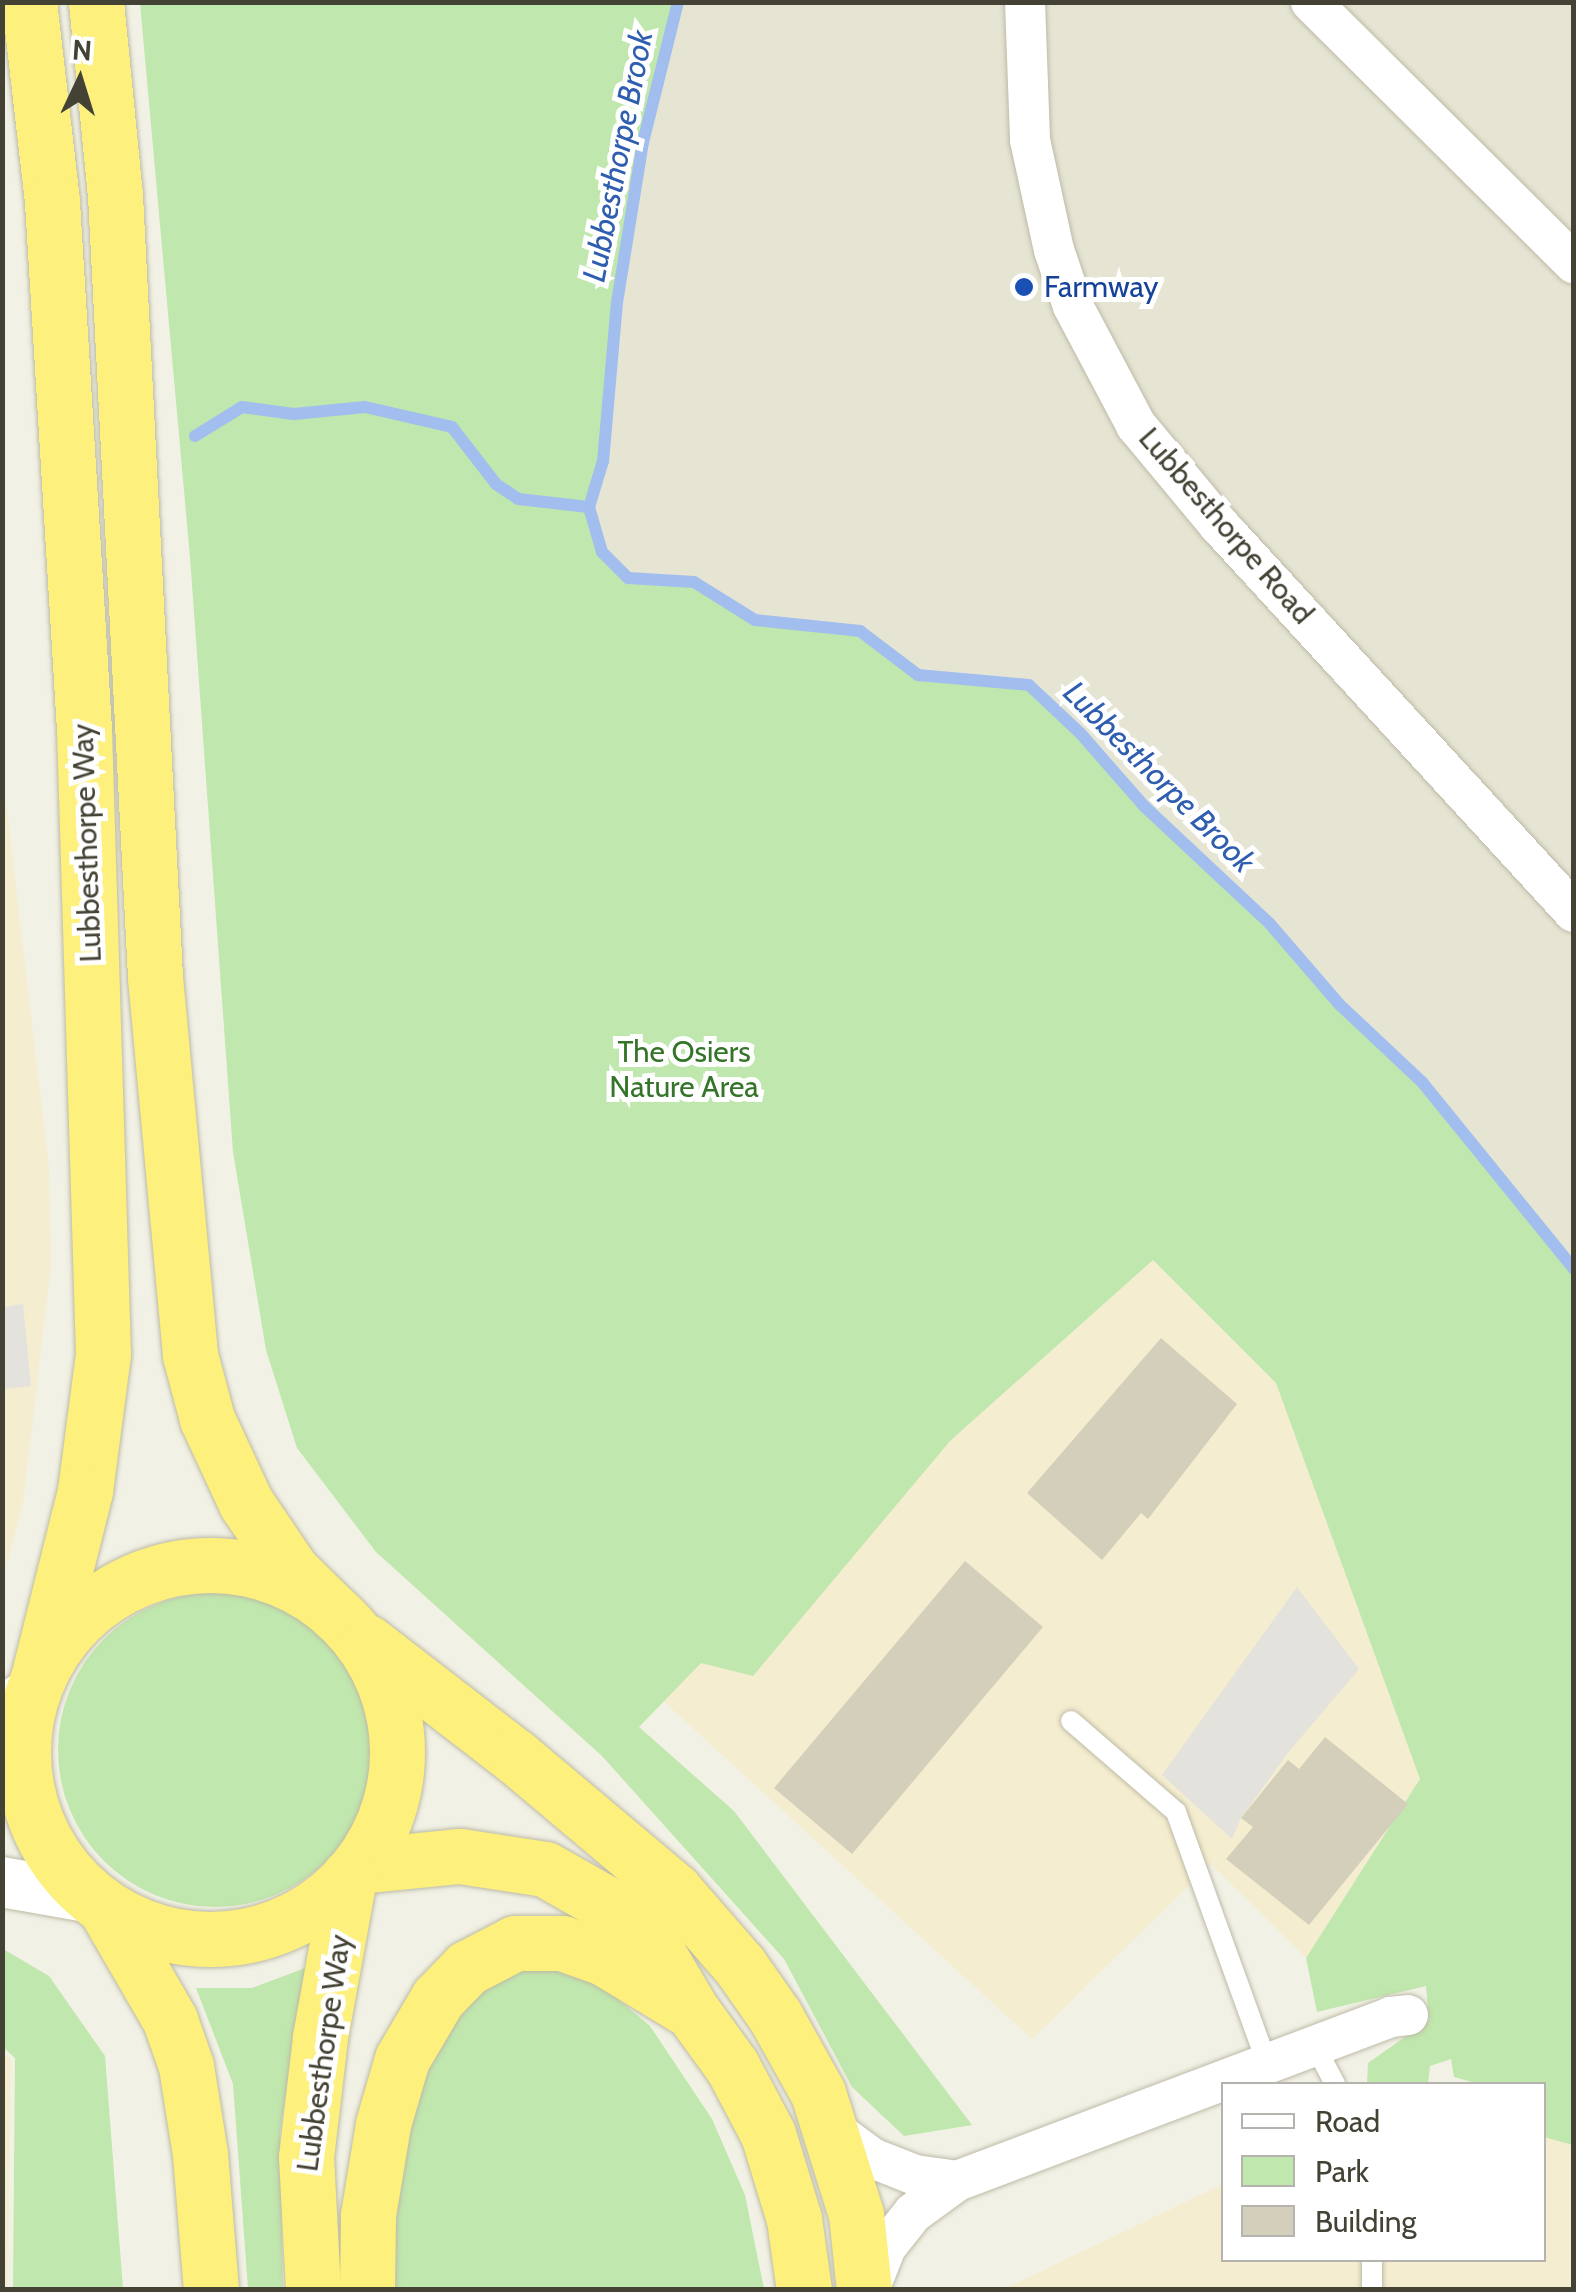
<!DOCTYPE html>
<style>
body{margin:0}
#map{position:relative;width:1576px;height:2292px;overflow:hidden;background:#f2f1e5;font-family:Cabin,sans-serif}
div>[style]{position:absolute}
.residential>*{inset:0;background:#e6e4d3}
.commercial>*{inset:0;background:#f5edcf}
.green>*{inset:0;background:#c0e7ad}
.round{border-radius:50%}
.parking>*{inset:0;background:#e3e2dd}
.stream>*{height:12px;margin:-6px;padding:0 6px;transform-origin:6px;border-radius:6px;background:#a1beef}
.building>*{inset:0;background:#d4cfba}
.roads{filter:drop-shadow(0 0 2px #bdbba7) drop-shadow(0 0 2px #bdbba7)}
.service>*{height:20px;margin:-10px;padding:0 10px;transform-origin:10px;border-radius:10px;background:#fff}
.minor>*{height:40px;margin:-20px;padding:0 20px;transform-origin:20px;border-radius:20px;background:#fff}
.tertiary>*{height:50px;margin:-25px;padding:0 25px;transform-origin:25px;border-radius:25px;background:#fff}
.trunk>*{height:55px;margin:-27.5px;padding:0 27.5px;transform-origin:27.5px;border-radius:27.5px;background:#fdf07c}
.trunk>.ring{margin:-27.5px;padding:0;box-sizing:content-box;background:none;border:55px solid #fdf07c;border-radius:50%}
.dots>*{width:28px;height:28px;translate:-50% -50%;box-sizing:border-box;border:5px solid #fff;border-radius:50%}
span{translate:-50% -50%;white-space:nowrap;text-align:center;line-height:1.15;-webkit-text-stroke:10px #fff;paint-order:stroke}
.transit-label{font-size:30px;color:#164399}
.left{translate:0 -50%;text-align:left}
.street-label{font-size:30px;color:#444234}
.park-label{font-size:30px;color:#357529}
.water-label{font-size:32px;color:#2f5daf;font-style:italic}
.frame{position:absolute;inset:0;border:5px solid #444234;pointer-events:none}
.legend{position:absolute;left:1221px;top:2082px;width:325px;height:180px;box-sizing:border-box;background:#fff;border:2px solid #b4b3ae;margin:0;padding:12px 18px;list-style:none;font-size:30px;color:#444234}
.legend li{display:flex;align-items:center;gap:20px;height:50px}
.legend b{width:50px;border:2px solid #b4b3ae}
.north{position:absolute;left:30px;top:30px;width:100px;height:100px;-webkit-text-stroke:8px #fff;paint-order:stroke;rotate:4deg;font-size:28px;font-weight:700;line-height:40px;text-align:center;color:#444234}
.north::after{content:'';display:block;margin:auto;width:35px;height:45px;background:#444234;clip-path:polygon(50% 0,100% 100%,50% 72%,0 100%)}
</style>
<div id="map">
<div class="residential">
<div style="clip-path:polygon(678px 3px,1573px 3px,1573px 1269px,1415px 1076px,1339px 1004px,1270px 924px,1144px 806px,1081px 734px,1029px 685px,918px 675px,860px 631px,755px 620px,694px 582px,628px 578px,602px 552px,589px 507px,603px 461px,617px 302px,643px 143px)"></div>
</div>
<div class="commercial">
<div style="clip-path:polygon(2px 769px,49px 1168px,51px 1265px,23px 1504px,3px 1577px)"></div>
<div style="clip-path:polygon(1153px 1260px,1276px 1383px,1420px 1779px,1306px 1958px,1211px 1864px,1032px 2039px,661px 1699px)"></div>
<div style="clip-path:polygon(2px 2052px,11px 2059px,7px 2290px,2px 2289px)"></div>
<div style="clip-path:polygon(1544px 2104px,1573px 2113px,1573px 2289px,1002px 2290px,1223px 2184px,1224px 2260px,1544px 2260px)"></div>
</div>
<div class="green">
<div style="clip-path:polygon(140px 3px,678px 3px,643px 143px,617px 302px,603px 461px,589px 506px,602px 552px,628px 578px,694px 582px,755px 620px,860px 631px,918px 675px,1029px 685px,1081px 734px,1144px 806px,1270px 924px,1339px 1004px,1415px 1076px,1573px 1269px,1573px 2145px,1544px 2137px,1544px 2084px,1479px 2084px,1454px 2077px,1451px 2059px,1430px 2066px,1428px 2084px,1367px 2084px,1368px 2063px,1429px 2020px,1426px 1986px,1317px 2012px,1306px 1958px,1420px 1779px,1276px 1383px,1153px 1260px,950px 1441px,753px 1676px,701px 1663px,639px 1727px,734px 1811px,972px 2125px,904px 2136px,852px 2087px,784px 1959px,602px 1756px,376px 1552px,297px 1448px,266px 1350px,233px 1152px,190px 557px)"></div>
<div class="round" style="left:58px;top:1593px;width:314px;height:314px"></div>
<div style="clip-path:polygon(3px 1949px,49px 1976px,105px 2056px,123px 2289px,13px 2289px,15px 2058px,3px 2047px)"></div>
<div style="clip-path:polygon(577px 1965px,650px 2026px,712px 2119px,745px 2195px,764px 2289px,391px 2290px,401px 2117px,421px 2079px,472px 1996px,524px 1966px)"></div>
<div style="clip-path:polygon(305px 1968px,280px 2132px,283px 2289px,248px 2289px,233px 2084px,196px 1988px,252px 1988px)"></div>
</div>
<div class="parking">
<div style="clip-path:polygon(23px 1304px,31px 1386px,3px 1389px,3px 1307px)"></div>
<div style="clip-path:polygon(1297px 1587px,1359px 1669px,1287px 1754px,1241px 1818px,1232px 1839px,1162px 1775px)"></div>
</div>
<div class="stream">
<div style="left:678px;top:2px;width:144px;rotate:104deg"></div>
<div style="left:643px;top:142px;width:162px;rotate:99.2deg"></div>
<div style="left:617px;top:302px;width:160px;rotate:95deg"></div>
<div style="left:603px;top:461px;width:48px;rotate:106.9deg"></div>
<div style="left:589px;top:507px;width:47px;rotate:73.9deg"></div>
<div style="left:602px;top:552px;width:37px;rotate:45deg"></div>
<div style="left:628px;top:578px;width:66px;rotate:3.5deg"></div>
<div style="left:694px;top:582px;width:72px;rotate:31.9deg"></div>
<div style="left:755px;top:620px;width:106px;rotate:6deg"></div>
<div style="left:860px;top:631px;width:73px;rotate:37.2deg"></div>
<div style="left:918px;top:675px;width:111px;rotate:5.1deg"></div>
<div style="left:1029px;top:685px;width:71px;rotate:43.3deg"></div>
<div style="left:1081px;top:734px;width:96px;rotate:48.8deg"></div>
<div style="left:1144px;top:806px;width:173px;rotate:43.1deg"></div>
<div style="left:1270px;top:924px;width:106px;rotate:49.2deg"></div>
<div style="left:1339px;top:1004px;width:114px;rotate:43.2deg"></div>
<div style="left:1422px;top:1082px;width:241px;rotate:50.9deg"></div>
<div style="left:195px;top:436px;width:55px;rotate:-31.7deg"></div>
<div style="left:242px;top:407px;width:52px;rotate:7.7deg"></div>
<div style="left:294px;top:414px;width:71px;rotate:-5.6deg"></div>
<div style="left:365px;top:407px;width:89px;rotate:12.9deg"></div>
<div style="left:452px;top:427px;width:72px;rotate:52.3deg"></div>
<div style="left:496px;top:484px;width:27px;rotate:34deg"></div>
<div style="left:518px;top:499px;width:71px;rotate:6.4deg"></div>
</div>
<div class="building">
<div style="clip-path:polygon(1161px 1338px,1237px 1404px,1148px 1519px,1141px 1513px,1102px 1560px,1027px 1493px)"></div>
<div style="clip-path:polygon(965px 1561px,1043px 1627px,852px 1854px,774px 1788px)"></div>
<div style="clip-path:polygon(1325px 1737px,1408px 1804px,1309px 1925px,1226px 1859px,1253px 1827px,1241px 1818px,1288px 1760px,1299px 1769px)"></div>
</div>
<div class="roads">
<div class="service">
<div style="left:1071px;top:1721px;width:139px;rotate:40.9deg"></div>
<div style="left:1176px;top:1812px;width:268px;rotate:70.1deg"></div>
<div style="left:1315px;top:2046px;width:43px;rotate:62.2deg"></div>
<div style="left:1372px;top:2260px;width:30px;rotate:90deg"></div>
</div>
<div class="minor">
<div style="left:1025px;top:2px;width:138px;rotate:87.9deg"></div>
<div style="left:1030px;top:140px;width:113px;rotate:77.7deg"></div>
<div style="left:1054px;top:250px;width:59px;rotate:71.3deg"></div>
<div style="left:1073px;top:306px;width:135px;rotate:62.1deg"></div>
<div style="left:1136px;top:425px;width:130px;rotate:50.3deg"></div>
<div style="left:1219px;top:525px;width:525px;rotate:47.47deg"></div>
<div style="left:1311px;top:2px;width:371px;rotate:44.8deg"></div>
<div style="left:830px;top:2127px;width:52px;rotate:36.4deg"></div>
<div style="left:872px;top:2158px;width:46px;rotate:21.6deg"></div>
<div style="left:915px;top:2175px;width:42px;rotate:8.1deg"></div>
<div style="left:869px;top:2290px;width:46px;rotate:-68.4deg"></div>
<div style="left:886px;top:2247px;width:43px;rotate:-51.5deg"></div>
<div style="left:913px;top:2213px;width:54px;rotate:-36deg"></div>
<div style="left:957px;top:2181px;width:463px;rotate:-20.7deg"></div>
<div style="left:1390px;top:2017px;width:18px;rotate:-6deg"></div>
</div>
<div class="tertiary">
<div style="left:2px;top:1711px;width:36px;rotate:-32deg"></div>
<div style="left:2px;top:1882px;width:92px;rotate:10deg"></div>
</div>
<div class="trunk">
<div style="left:29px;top:2px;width:201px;rotate:83.4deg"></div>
<div style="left:52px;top:202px;width:528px;rotate:86.53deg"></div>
<div style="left:84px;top:729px;width:625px;rotate:88.26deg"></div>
<div style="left:103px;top:1354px;width:138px;rotate:97.5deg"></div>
<div style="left:85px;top:1491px;width:193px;rotate:104.1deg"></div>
<div style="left:96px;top:2px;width:194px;rotate:84.4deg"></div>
<div style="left:115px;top:195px;width:783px;rotate:87.07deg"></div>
<div style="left:155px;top:977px;width:380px;rotate:84.7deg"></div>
<div style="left:190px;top:1355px;width:66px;rotate:75.1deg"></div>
<div style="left:207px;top:1419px;width:93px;rotate:65.1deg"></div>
<div style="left:246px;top:1503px;width:82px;rotate:55.9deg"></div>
<div style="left:292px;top:1571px;width:63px;rotate:44.4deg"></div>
<div class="ring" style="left:23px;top:1565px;width:319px;height:319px"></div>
<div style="left:367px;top:1642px;width:188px;rotate:37.7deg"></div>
<div style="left:516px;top:1757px;width:207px;rotate:40.1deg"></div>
<div style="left:674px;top:1890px;width:101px;rotate:49deg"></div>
<div style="left:740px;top:1966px;width:61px;rotate:55deg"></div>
<div style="left:775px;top:2016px;width:88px;rotate:60.8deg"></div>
<div style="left:818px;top:2093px;width:127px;rotate:72.6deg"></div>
<div style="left:856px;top:2214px;width:76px;rotate:84deg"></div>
<div style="left:359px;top:1866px;width:101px;rotate:-5.7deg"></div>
<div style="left:460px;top:1856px;width:86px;rotate:8.7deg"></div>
<div style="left:545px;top:1869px;width:77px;rotate:29.6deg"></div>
<div style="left:612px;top:1907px;width:56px;rotate:42.8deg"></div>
<div style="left:653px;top:1945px;width:77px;rotate:59.4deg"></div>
<div style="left:692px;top:2011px;width:68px;rotate:54deg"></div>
<div style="left:732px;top:2066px;width:77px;rotate:62.1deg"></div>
<div style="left:768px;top:2134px;width:89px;rotate:73deg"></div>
<div style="left:794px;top:2219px;width:72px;rotate:82deg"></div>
<div style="left:104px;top:1906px;width:132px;rotate:59.9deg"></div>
<div style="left:170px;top:2020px;width:49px;rotate:70.8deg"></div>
<div style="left:186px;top:2066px;width:89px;rotate:81deg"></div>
<div style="left:200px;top:2154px;width:136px;rotate:85.4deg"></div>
<div style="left:313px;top:2290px;width:133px;rotate:-93deg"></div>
<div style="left:306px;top:2157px;width:121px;rotate:-83.3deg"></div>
<div style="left:320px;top:2037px;width:163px;rotate:-79.7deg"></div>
<div style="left:367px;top:2290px;width:75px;rotate:-89.2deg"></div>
<div style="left:368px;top:2215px;width:92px;rotate:-80.6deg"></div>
<div style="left:383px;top:2124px;width:68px;rotate:-73.7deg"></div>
<div style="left:402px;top:2059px;width:71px;rotate:-59.5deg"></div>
<div style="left:438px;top:1998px;width:42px;rotate:-46deg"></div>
<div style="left:467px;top:1968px;width:54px;rotate:-27.5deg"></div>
<div style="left:515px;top:1943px;width:47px"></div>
<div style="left:562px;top:1943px;width:45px;rotate:19.7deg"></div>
<div style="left:604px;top:1958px;width:95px;rotate:31.2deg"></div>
</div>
</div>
<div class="dots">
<div style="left:1024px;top:287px;background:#1a4fb4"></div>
</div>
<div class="transit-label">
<span class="left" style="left:1044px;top:287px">Farmway</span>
</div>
<div class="street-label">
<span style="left:1226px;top:526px;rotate:49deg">Lubbesthorpe Road</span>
<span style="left:87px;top:843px;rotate:-92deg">Lubbesthorpe Way</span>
<span style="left:324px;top:2053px;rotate:-82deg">Lubbesthorpe Way</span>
</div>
<div class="park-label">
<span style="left:684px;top:1069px">The Osiers<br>Nature Area</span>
</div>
<div class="water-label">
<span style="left:618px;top:156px;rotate:-79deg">Lubbesthorpe Brook</span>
<span style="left:1159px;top:777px;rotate:45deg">Lubbesthorpe Brook</span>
</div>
<div class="frame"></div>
<ul class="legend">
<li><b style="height:12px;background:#fff"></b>Road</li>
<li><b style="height:28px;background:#c0e7ad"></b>Park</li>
<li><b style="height:28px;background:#d4cfba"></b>Building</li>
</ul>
<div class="north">N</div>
</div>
